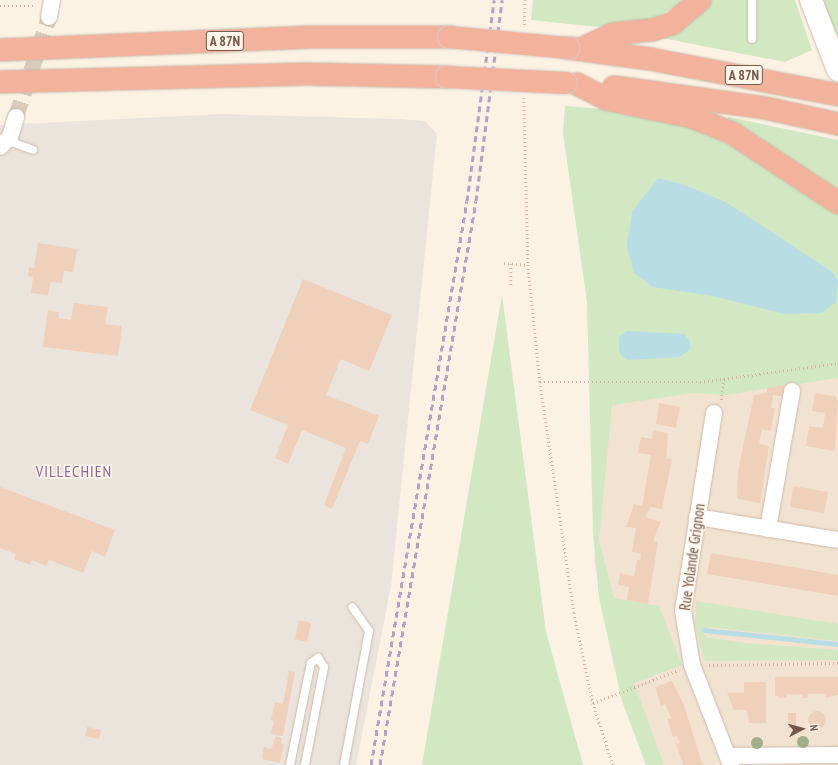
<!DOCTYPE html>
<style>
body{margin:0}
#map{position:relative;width:838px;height:765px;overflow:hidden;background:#fbf2e3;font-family:"PT Sans Narrow",sans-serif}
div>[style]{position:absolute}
.residential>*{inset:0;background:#f2e3d1}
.industrial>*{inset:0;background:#eae4dd}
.green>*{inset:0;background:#d1e8c2}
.water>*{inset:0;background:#b8dde4}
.stream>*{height:4.5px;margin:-2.25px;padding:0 2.25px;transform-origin:2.25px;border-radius:2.25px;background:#b8dde4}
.building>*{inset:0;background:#efd0bb}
.round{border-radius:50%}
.minor-tunnel>*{height:16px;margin-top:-8px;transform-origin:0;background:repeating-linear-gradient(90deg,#d9ccbd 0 16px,transparent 0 24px)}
.path>*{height:2.5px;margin-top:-1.25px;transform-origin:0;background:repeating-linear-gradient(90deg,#d4b39f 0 1px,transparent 0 4px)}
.roads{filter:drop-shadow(0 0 1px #ccb9aa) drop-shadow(0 0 1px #ccb9aa)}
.service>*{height:8px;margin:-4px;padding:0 4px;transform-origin:4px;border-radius:4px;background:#fff}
.minor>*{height:16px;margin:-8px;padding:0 8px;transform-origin:8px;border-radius:8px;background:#fff}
.secondary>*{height:22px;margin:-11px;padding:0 11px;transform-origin:11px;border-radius:11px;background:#fff}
.motorway>*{height:22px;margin:-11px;padding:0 11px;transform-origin:11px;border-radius:11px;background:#f3b29c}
.rail>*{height:3px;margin-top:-1.5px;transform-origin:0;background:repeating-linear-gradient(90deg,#b4a2c4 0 6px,transparent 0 10px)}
.bridges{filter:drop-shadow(0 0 1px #d8d0cc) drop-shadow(0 0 1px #d8d0cc)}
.motorway-bridge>*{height:22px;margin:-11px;padding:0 11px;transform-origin:11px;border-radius:11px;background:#f3b29c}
.trees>*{width:12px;height:12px;margin:-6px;border-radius:50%;background:#9faf8a}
span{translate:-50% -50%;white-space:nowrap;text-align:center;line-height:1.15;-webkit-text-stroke:3px #fef6e9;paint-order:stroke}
.shield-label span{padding:1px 3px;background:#fef6e9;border:1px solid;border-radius:3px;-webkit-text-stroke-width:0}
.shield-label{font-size:14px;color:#72584a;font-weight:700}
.street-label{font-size:15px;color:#72584a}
.neighbourhood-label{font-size:16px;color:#856695;letter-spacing:1px}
.north{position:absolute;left:782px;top:709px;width:40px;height:40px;-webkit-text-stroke:3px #fef6e9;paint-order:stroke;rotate:84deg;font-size:11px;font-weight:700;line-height:16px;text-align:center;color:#72584a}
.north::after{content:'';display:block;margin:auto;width:14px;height:18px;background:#72584a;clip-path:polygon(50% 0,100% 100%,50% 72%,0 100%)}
</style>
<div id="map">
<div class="residential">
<div style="clip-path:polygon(838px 352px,838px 765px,648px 765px,617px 669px,594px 561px,612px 381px)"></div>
</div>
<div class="industrial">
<div style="clip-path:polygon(221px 114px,398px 119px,425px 121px,437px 134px,391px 586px,356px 765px,0 765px,0 125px)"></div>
</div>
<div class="green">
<div style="clip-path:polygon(533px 0,685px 0,657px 17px,628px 25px,598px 27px,531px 20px)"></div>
<div style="clip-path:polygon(708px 0,795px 0,812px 50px,785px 62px,662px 38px)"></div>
<div style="clip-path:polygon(823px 0,838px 0,838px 42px)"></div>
<div style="clip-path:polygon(565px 106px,605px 109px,677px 122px,732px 146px,838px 215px,838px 378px,726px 395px,694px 393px,612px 405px,599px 540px,614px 598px,659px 606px,682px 665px,634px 683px,664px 765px,646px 765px,622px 701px,599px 598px,593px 533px,587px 302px,563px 133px)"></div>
<div style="clip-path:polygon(729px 117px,838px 140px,838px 192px,779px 151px,726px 122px,725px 119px)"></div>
<div style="clip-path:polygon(502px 295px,546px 632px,583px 765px,422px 765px)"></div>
<div style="clip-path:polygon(696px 601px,838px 624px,838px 641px,709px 627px,702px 631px,706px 637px,745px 643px,838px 650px,838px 660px,705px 661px,695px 625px)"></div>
</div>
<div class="water">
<div style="clip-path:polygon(658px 178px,685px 185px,727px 203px,831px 271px,838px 280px,836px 302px,822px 313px,785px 314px,713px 296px,653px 287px,634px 273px,627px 246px,632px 212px)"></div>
<div style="clip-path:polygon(627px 331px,684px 334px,690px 341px,690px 350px,679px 357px,628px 360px,620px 354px,619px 346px,619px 337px)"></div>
</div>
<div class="stream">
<div style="left:704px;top:630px;width:135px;rotate:6deg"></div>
</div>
<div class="building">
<div style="clip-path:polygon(38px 243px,77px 249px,73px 272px,64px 271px,62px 283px,51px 282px,48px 295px,31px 293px,33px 277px,28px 276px,29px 267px,34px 268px)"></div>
<div style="clip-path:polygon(303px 279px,392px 315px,369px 371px,341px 359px,326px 395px,379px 416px,368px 444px,360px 441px,332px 509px,324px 505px,346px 448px,302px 430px,288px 464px,275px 458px,288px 425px,250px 410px)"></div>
<div style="clip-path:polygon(74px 303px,108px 307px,105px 324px,122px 326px,118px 356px,43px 347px,48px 310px,59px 312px,58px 318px,71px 320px)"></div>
<div style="clip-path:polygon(787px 385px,786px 397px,773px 395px,771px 408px,775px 408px,771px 431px,762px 429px,759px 444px,769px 446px,760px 503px,737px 499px,738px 471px,754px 395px,767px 393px,767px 388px)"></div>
<div style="clip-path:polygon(815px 393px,835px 396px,838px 401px,835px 451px,806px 446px,809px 426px,823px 428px,824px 421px,825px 413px,812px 411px)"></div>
<div style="clip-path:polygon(659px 403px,680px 407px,676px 428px,656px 424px)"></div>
<div style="clip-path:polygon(653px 430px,668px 433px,666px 458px,672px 459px,662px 509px,650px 507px,646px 517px,661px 522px,653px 541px,658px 542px,648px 604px,627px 600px,629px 587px,618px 585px,620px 573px,634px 576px,637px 560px,640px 560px,641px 553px,632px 552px,636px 528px,626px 527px,634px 504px,642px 506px,651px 455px,638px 453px,641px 437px,652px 439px)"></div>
<div style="clip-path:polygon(793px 486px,828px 492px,824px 513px,790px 507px)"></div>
<div style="clip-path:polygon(0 487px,115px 530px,105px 557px,92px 551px,83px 573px,49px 560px,46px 566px,32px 560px,30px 565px,14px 559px,16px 554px,0 548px)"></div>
<div style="clip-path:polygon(711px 553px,838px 575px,838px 596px,707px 574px)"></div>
<div style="clip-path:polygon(299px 620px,311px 623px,307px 642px,295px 639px)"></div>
<div style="clip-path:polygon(289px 671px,295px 672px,283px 736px,271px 734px,274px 721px,271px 720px,275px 702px,283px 704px)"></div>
<div style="clip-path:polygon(775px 677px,838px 677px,838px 695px,825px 698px,826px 694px,808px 694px,808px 698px,802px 698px,802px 695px,787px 694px,787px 698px,781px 698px,775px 695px)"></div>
<div style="clip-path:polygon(672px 681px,684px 705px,702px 763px,706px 765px,683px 765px,676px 744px,680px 743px,677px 736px,673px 737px,667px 719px,671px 718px,665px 704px,661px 706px,655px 687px)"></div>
<div style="clip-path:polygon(744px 682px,766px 682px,766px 723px,749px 723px,747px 710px,734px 710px,727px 693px,744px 693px)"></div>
<div class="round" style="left:808px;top:711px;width:18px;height:18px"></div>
<div style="clip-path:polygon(788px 713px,796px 713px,796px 728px,788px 728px)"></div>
<div style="clip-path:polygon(87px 727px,101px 730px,99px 739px,85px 736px)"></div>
<div style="clip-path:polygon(276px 736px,282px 738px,281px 744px,284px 744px,280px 763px,262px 759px,264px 747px,271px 749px)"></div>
</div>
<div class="minor-tunnel">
<div style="left:16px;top:117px;width:105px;rotate:-71.7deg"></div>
</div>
<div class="path">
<div style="left:0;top:6px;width:36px"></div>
<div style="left:524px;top:25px;width:25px;rotate:-88deg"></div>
<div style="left:524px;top:98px;width:167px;rotate:88.6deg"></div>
<div style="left:528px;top:265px;width:118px;rotate:84.1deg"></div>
<div style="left:540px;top:382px;width:233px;rotate:81.6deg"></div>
<div style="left:574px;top:613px;width:92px;rotate:78.1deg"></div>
<div style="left:593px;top:703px;width:65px;rotate:72.1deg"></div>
<div style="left:504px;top:263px;width:24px;rotate:5deg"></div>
<div style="left:511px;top:264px;width:21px;rotate:90deg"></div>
<div style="left:540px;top:382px;width:160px"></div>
<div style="left:700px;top:382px;width:139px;rotate:-7.8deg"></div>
<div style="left:721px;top:400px;width:22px;rotate:-82deg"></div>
<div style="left:709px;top:665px;width:129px;rotate:-0.9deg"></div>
<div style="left:593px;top:703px;width:92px;rotate:-21deg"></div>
</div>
<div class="roads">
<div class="service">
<div style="left:752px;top:0;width:39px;rotate:90deg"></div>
<div style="left:6px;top:140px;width:29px;rotate:20deg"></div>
<div style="left:290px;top:765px;width:104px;rotate:-78.4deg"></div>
<div style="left:311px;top:663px;width:9px;rotate:-36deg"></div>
<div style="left:318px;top:658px;width:11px;rotate:56deg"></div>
<div style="left:324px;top:667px;width:100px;rotate:101deg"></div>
<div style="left:344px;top:765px;width:136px;rotate:-79.4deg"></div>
<div style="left:369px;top:631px;width:29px;rotate:-125deg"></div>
</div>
<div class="minor">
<div style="left:49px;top:17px;width:17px;rotate:-80deg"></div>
<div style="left:0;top:147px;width:14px;rotate:-45deg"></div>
<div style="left:10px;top:137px;width:21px;rotate:-73deg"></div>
<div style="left:714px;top:413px;width:200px;rotate:98.9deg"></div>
<div style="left:683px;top:611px;width:55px;rotate:80.5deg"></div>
<div style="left:692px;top:665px;width:107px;rotate:68.7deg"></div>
<div style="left:697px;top:517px;width:143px;rotate:9.3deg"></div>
<div style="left:768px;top:529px;width:140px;rotate:-80.1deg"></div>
<div style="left:728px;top:756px;width:110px;rotate:-0.5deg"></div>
</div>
<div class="secondary">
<div style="left:811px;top:0;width:75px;rotate:68.9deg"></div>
</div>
<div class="motorway">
<div style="left:568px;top:48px;width:83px;rotate:7.6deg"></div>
<div style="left:650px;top:59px;width:191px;rotate:10.8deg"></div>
<div style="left:581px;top:49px;width:35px;rotate:-25deg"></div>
<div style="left:613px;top:34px;width:39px;rotate:-6deg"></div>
<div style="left:652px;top:30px;width:22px;rotate:-18deg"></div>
<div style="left:673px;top:23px;width:35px;rotate:-40deg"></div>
<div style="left:0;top:50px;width:307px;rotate:-2.4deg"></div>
<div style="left:307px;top:37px;width:142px"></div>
<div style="left:0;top:82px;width:306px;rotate:-1.5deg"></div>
<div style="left:306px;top:74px;width:141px;rotate:1.2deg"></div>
<div style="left:577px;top:84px;width:33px;rotate:27deg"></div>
<div style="left:606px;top:99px;width:88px;rotate:11.8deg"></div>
<div style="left:692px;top:117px;width:43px;rotate:21.8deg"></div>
<div style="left:732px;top:133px;width:127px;rotate:33.4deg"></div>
<div style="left:614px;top:87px;width:152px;rotate:7.9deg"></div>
<div style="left:765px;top:108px;width:75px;rotate:12.4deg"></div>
</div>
</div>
<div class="rail">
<div style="left:371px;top:765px;width:572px;rotate:-80.34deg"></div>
<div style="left:467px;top:201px;width:203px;rotate:-82.3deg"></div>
<div style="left:380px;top:765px;width:572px;rotate:-80.34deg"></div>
<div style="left:476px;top:201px;width:203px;rotate:-82.6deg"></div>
</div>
<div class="bridges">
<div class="motorway-bridge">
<div style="left:449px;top:37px;width:120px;rotate:5.3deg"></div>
<div style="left:447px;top:77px;width:119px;rotate:2.9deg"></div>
</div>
</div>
<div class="trees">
<div style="left:803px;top:742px"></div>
<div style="left:757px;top:743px"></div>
</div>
<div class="shield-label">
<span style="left:225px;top:41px">A 87N</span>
<span style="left:744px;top:75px">A 87N</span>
</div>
<div class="street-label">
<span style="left:692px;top:557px;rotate:-82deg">Rue Yolande Grignon</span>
</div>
<div class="neighbourhood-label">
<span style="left:74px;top:471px">VILLECHIEN</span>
</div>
<div class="north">N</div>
</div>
